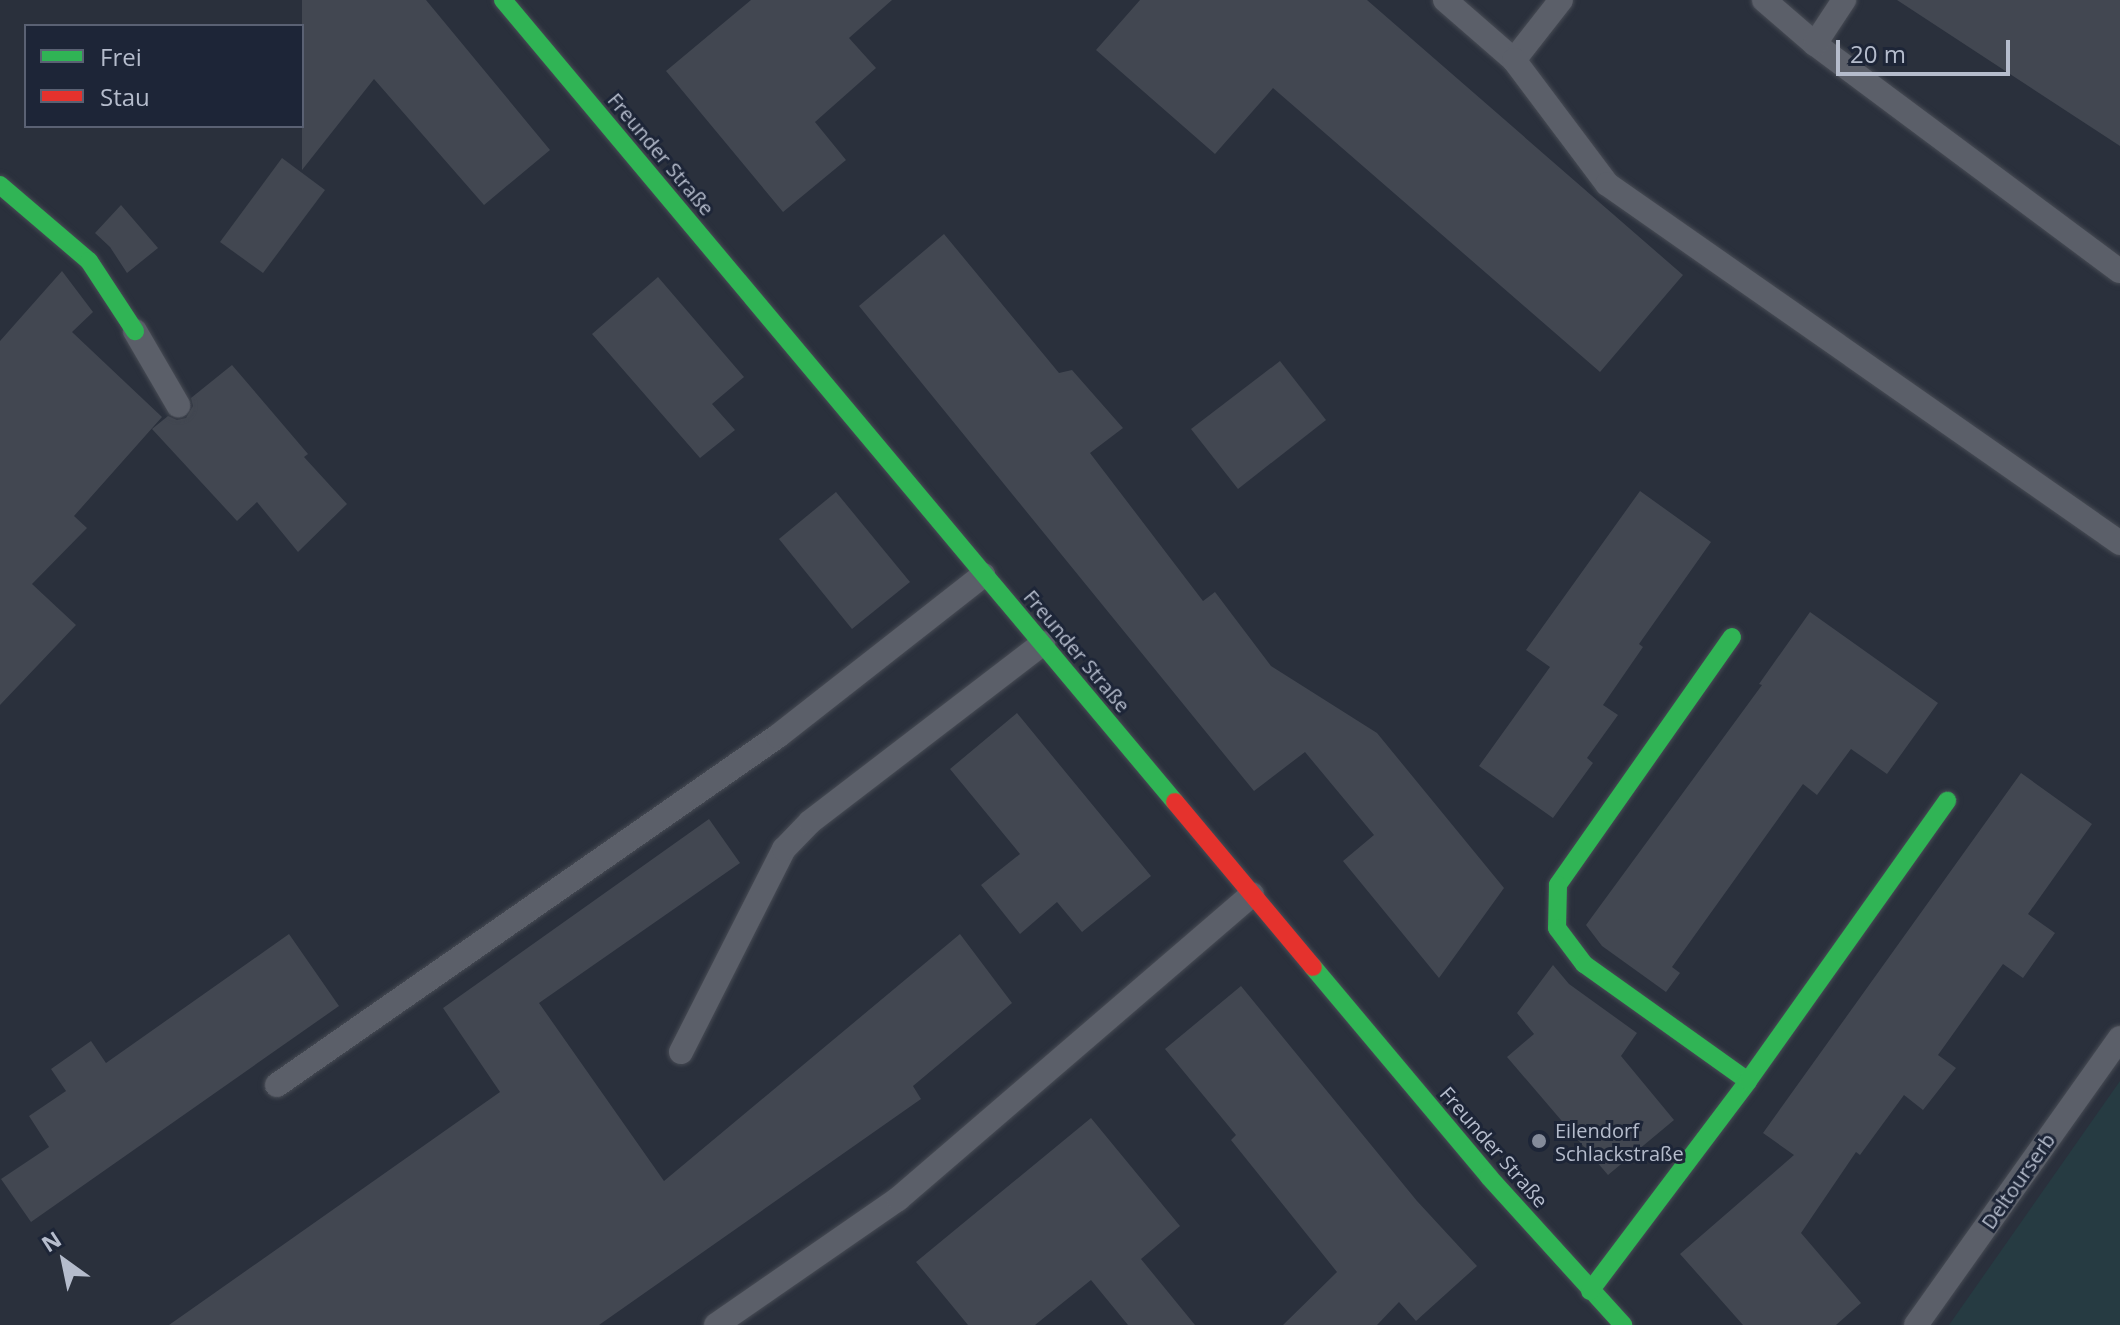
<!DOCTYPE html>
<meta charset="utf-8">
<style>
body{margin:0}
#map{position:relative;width:2120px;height:1325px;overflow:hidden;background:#2a303c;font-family:"Open Sans",sans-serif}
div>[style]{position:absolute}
.green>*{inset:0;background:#263b42}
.building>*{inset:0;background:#424751}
.roads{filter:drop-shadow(0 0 2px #474b54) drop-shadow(0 0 2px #474b54)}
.lane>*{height:24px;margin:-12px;padding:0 12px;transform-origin:12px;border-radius:12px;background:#5b5f69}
.fast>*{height:18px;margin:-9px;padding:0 9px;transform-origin:9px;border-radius:9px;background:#30b455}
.jam>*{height:18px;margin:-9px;padding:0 9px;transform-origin:9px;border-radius:9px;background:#e5322d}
.dots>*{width:22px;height:22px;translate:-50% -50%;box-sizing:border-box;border:4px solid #1d2537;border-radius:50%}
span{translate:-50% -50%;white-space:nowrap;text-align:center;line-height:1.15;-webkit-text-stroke:6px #1d2537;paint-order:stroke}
.street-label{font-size:20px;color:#b5bccc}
.poi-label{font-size:20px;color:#b5bccc}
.left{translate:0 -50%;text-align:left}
.legend{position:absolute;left:24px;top:24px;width:280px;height:104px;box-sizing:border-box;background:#1d2537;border:2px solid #5a6173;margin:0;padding:10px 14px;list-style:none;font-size:24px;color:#b5bccc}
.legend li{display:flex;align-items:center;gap:16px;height:40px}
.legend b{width:40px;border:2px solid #5a6173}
.north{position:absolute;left:24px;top:1221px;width:80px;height:80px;-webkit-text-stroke:6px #1d2537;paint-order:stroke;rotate:327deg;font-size:22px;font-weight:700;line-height:32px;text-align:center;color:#b5bccc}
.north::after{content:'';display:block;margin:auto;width:28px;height:36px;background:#b5bccc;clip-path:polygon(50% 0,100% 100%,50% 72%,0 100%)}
.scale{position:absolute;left:1836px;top:40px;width:174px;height:36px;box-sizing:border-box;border:4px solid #b5bccc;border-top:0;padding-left:10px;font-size:24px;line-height:28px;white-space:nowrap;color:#b5bccc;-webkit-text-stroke:6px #1d2537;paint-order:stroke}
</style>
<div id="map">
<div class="green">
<div style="clip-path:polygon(2120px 1081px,2120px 1325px,1949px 1325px)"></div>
</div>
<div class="building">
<div style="clip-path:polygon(302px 0,426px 0,550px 150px,484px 205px,374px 79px,302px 170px)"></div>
<div style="clip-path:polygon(751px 0,892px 0,849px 38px,876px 68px,815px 122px,846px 160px,783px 212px,666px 71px)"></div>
<div style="clip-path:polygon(1140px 0,1367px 0,1683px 275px,1600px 372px,1273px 88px,1215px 154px,1096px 50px)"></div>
<div style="clip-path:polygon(1897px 0,2120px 0,2120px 146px)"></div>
<div style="clip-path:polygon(282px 158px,325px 190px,263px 273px,220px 242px)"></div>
<div style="clip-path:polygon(121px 205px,158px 248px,127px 273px,110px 247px,95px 233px)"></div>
<div style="clip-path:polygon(944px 234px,1059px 373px,1072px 370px,1123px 428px,1090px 453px,1203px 601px,1215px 592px,1271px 666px,1377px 733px,1504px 888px,1439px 978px,1343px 861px,1374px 835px,1305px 752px,1254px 791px,859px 306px)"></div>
<div style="clip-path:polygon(62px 271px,93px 312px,72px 332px,162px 417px,74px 516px,87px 528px,32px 584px,76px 625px,0 705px,0 341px)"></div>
<div style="clip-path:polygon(658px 277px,744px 377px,712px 404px,735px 430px,700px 458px,592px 334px)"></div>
<div style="clip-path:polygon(1280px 361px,1326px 420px,1238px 489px,1191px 429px)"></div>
<div style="clip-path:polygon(232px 365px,308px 454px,304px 457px,347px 504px,298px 552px,257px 502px,237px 521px,152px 429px,168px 416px,177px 420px,186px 418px,193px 406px,191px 398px)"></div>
<div style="clip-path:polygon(1640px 491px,1711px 542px,1639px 644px,1643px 647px,1603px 705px,1618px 715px,1587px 758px,1593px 763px,1553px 818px,1479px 766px,1550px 667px,1526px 650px)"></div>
<div style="clip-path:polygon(836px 492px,910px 582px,852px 629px,779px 539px)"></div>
<div style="clip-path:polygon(1810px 612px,1938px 703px,1887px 774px,1851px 749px,1817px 795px,1803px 784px,1672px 967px,1680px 973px,1666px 992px,1602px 946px,1586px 925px,1762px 685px,1759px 684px)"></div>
<div style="clip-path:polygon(1017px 713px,1151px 876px,1082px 932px,1057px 902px,1020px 934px,981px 885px,1020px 854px,950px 769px)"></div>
<div style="clip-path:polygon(2021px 773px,2092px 824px,2028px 914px,2055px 933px,2023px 978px,2003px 964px,1938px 1055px,1956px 1068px,1923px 1110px,1904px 1095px,1860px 1155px,1856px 1152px,1801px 1233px,1861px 1303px,1836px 1325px,1743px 1325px,1680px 1254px,1794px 1155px,1763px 1133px)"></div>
<div style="clip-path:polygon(709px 819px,740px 863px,539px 1003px,664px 1181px,960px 934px,1012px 1003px,913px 1086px,921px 1099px,599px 1325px,169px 1325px,500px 1092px,443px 1008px)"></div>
<div style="clip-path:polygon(289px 934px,339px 1006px,31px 1222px,1px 1179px,49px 1147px,29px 1116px,66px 1091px,51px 1069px,91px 1041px,106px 1063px)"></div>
<div style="clip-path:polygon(1553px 965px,1569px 984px,1637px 1033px,1621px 1056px,1674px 1120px,1608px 1175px,1507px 1057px,1534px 1034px,1517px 1013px)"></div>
<div style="clip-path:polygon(1241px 986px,1417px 1201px,1477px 1266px,1416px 1321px,1399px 1302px,1377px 1325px,1283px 1325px,1337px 1272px,1231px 1140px,1236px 1135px,1165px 1049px)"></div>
<div style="clip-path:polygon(1091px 1118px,1180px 1226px,1141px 1259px,1195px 1325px,1128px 1325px,1091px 1280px,1035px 1325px,968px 1325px,916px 1262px)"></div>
</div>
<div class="roads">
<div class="lane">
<div style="left:1445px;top:0;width:91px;rotate:41deg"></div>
<div style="left:1514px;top:60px;width:76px;rotate:-51.9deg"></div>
<div style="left:1764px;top:0;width:67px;rotate:40.8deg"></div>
<div style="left:1815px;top:44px;width:380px;rotate:36.7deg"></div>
<div style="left:1815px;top:44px;width:53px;rotate:-56.6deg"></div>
<div style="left:1514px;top:60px;width:155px;rotate:53.1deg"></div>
<div style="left:1607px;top:184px;width:626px;rotate:34.98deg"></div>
<div style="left:135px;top:331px;width:86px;rotate:59.8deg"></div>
<div style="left:681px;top:1052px;width:228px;rotate:-63.1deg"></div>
<div style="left:784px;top:849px;width:37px;rotate:-46deg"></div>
<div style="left:810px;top:822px;width:294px;rotate:-37.5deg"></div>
<div style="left:277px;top:1085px;width:611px;rotate:-34.86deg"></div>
<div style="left:778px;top:736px;width:261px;rotate:-38.1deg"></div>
<div style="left:716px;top:1325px;width:221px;rotate:-34.7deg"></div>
<div style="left:898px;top:1199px;width:467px;rotate:-40.7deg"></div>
<div style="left:1916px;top:1325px;width:352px;rotate:-54.6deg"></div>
</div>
<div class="fast">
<div style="left:503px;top:0;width:1046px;rotate:50.04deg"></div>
<div style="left:0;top:185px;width:117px;rotate:40.5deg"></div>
<div style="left:89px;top:261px;width:84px;rotate:56.7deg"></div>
<div style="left:1732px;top:637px;width:303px;rotate:125.1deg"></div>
<div style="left:1558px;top:885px;width:43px;rotate:91.3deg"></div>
<div style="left:1557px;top:928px;width:45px;rotate:53.1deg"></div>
<div style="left:1584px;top:964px;width:201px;rotate:35.5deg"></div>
<div style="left:1313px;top:967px;width:274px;rotate:50deg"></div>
<div style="left:1489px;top:1177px;width:200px;rotate:47.8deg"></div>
<div style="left:1590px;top:1291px;width:263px;rotate:-53deg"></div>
<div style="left:1748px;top:1081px;width:344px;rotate:-54.6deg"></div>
</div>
<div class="jam">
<div style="left:1175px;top:802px;width:215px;rotate:50.1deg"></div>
</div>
</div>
<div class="dots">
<div style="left:1539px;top:1141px;background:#848b9a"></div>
</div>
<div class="street-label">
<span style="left:661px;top:154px;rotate:50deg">Freunder Straße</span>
<span style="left:1077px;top:651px;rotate:50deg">Freunder Straße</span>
<span style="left:1494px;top:1147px;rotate:49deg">Freunder Straße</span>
<span style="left:2018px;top:1181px;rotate:-55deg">Deltourserb</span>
</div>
<div class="poi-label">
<span class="left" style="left:1555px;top:1142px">Eilendorf<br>Schlackstraße</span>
</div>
<ul class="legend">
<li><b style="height:10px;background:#30b455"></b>Frei</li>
<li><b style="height:10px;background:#e5322d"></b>Stau</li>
</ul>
<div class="north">N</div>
<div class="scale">20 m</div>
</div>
